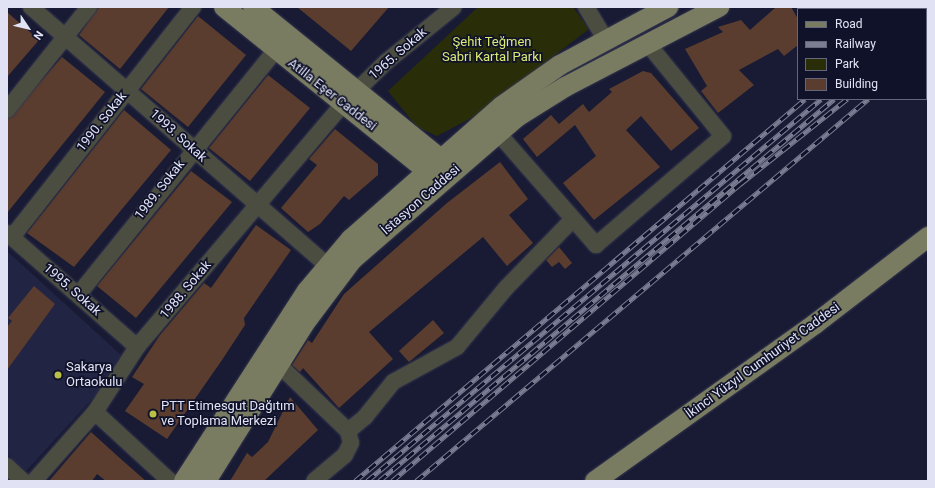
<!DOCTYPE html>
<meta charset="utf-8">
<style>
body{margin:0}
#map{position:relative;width:935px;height:488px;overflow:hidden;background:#191b34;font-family:Roboto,sans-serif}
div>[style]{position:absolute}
.built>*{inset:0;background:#222443}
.green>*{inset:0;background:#292e09}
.building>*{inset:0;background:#5a3d2e}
.roads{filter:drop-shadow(0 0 1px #35374f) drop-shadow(0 0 1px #35374f)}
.minor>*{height:16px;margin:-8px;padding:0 8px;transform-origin:8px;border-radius:8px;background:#4b4d40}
.major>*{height:20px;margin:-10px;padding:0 10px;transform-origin:10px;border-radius:10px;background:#797c60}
.rail>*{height:4.5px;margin-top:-2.25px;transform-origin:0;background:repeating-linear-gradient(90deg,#10122a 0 9px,#7b7d93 0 18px);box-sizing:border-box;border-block:1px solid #7b7d93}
.dots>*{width:11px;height:11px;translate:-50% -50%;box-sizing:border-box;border:2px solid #10122a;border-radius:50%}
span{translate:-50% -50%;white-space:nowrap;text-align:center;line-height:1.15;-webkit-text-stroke:3.5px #10122a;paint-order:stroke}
.park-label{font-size:13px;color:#daea74}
.street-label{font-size:13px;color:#e1e3f5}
.poi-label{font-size:13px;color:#e1e3f5}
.left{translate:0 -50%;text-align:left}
.frame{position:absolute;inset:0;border:8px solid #e1e3f5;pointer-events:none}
.legend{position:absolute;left:797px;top:8px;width:130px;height:92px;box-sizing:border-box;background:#10122a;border:1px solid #64667b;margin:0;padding:5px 7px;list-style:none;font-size:12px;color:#e1e3f5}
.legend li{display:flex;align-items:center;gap:8px;height:20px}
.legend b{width:20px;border:1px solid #64667b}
.north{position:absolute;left:8px;top:8px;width:40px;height:40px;-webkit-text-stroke:3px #10122a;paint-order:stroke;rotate:125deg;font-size:11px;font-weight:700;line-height:16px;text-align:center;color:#e1e3f5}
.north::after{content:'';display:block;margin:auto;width:14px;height:18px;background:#e1e3f5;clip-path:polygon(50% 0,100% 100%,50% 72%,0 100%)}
</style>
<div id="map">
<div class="built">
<div style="clip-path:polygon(7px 251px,121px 355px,96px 395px,26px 471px,7px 454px)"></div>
</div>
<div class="green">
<div style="clip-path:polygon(478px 7px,573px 7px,589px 29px,477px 115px,437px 136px,417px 127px,388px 91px)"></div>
</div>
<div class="building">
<div style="clip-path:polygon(99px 7px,169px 7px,120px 69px,79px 35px)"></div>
<div style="clip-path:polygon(297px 7px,389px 7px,351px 51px)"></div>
<div style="clip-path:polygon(776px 7px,791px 7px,798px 19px,798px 45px,784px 56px,778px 49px,739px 70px,754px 85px,718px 113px,701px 91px,707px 86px,685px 49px,723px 32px,718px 27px,741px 20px,750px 30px)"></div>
<div style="clip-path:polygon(7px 12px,39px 40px,7px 77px)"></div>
<div style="clip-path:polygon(198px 16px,246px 55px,188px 127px,141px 89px)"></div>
<div style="clip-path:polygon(62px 57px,105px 92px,7px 213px,7px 120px)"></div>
<div style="clip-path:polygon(643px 71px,651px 73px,699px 128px,671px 151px,641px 116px,626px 130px,660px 167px,594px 220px,563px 183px,596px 156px,575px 125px,537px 157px,523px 139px,551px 115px,559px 124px,583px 104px,589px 112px,612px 92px,609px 89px)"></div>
<div style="clip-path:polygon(268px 75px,310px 108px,250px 181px,209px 148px)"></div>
<div style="clip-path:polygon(124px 110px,171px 150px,74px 267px,27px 233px)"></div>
<div style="clip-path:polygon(335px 129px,378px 164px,378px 175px,349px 200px,344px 196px,320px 224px,308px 232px,281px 208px,317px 165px,309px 159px)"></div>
<div style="clip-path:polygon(500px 162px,528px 199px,509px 215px,533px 243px,507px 266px,483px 237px,369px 332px,393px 359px,339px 408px,303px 368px,300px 372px,292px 365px,308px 340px,312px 343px,344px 294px,447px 203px)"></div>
<div style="clip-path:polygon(191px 171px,232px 202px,136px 318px,97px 286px)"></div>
<div style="clip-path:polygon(256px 225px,291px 250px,244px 318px,245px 325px,222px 360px,167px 439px,125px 411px,144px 384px,132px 377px,160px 335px,204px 283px,211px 288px)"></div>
<div style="clip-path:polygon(559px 247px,572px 263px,565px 269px,559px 262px,552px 267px,546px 260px)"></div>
<div style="clip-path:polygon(34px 286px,55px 304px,7px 370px,7px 327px,12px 321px,8px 318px)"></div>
<div style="clip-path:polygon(433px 320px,444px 333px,409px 362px,399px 351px)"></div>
<div style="clip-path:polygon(290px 397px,318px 430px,264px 481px,230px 481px,247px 453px,252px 457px,268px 442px)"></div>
<div style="clip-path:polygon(91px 432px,122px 460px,146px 481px,106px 481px,97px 474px,92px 481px,49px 481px)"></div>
</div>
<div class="roads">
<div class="minor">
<div style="left:31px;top:7px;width:393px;rotate:41.1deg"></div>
<div style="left:586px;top:7px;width:37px;rotate:59deg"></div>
<div style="left:7px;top:110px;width:132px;rotate:-51.5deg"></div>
<div style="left:498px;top:133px;width:149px;rotate:48.8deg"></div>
<div style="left:596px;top:245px;width:167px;rotate:-40.6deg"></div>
<div style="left:723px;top:136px;width:119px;rotate:-129.2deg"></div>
<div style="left:7px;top:233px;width:173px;rotate:41.2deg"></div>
<div style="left:12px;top:237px;width:293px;rotate:-51.8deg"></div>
<div style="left:78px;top:295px;width:315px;rotate:-51.1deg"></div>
<div style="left:279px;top:365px;width:95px;rotate:43.7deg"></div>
<div style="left:348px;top:431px;width:12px;rotate:76deg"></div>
<div style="left:351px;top:443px;width:13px;rotate:117deg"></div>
<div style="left:345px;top:455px;width:40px;rotate:140deg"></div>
<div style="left:95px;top:412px;width:102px;rotate:42.6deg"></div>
<div style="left:348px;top:431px;width:22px;rotate:-39deg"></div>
<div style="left:365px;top:417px;width:45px;rotate:-51.3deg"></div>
<div style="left:393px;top:382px;width:73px;rotate:-28.7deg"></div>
<div style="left:457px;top:347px;width:77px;rotate:-50.3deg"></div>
<div style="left:506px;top:288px;width:96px;rotate:-45.8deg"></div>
<div style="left:7px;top:466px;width:22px;rotate:43deg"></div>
<div style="left:34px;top:481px;width:92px;rotate:-48.5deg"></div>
<div style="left:95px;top:412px;width:77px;rotate:-57.1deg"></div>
<div style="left:137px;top:347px;width:320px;rotate:-49.7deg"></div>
<div style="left:344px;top:103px;width:59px;rotate:-44.3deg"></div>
<div style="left:386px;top:62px;width:87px;rotate:-39deg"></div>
</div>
<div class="major">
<div style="left:224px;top:7px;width:272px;rotate:38.9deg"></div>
<div style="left:253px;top:7px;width:252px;rotate:39deg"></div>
<div style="left:184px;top:481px;width:226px;rotate:-57.1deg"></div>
<div style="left:307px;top:291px;width:68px;rotate:-49.8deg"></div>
<div style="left:351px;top:239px;width:201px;rotate:-41.4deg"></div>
<div style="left:502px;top:106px;width:71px;rotate:-35.3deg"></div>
<div style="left:560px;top:65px;width:123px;rotate:-28.2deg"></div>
<div style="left:206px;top:481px;width:185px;rotate:-58deg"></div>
<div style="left:304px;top:324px;width:80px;rotate:-53.1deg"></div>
<div style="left:352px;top:260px;width:218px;rotate:-40.9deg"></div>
<div style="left:517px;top:117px;width:57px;rotate:-32deg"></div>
<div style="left:565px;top:87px;width:174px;rotate:-27.5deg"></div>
<div style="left:595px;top:481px;width:270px;rotate:-35.5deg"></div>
<div style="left:815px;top:324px;width:143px;rotate:-37.6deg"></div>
</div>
</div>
<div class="rail">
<div style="left:909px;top:9px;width:3px;rotate:-45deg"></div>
<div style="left:926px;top:19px;width:3px;rotate:-45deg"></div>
<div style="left:926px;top:30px;width:2px;rotate:-27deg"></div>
<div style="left:926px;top:41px;width:2px;rotate:-27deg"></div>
<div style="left:355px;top:481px;width:590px;rotate:-40.33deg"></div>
<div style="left:367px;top:481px;width:593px;rotate:-40.08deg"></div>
<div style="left:379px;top:481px;width:594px;rotate:-40.02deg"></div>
<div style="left:392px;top:481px;width:458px;rotate:-40.5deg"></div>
<div style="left:740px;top:184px;width:137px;rotate:-38.5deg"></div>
<div style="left:416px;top:481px;width:592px;rotate:-40.2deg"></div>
</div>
<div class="dots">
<div style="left:58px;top:375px;background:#bac045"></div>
<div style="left:153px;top:414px;background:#bac045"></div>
</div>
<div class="park-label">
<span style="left:492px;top:50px">Şehit Teğmen<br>Sabri Kartal Parkı</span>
</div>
<div class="street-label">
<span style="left:398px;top:54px;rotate:-41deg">1965. Sokak</span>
<span style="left:332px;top:95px;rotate:38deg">Atilla Eşer Caddesi</span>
<span style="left:102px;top:122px;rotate:-52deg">1990. Sokak</span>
<span style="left:178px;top:136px;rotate:42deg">1993. Sokak</span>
<span style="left:160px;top:190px;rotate:-52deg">1989. Sokak</span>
<span style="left:421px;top:200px;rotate:-41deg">İstasyon Caddesi</span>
<span style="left:72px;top:290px;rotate:41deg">1995. Sokak</span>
<span style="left:186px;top:290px;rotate:-50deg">1988. Sokak</span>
<span style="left:763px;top:361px;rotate:-36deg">İkinci Yüzyıl Cumhuriyet Caddesi</span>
</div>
<div class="poi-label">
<span class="left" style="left:66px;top:375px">Sakarya<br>Ortaokulu</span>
<span class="left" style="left:161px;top:414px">PTT Etimesgut Dağıtım<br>ve Toplama Merkezi</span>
</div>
<div class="frame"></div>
<ul class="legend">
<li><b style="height:5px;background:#797c60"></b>Road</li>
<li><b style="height:5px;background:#7b7d93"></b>Railway</li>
<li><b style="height:11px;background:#292e09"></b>Park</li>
<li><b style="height:11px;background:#5a3d2e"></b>Building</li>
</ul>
<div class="north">N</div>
</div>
